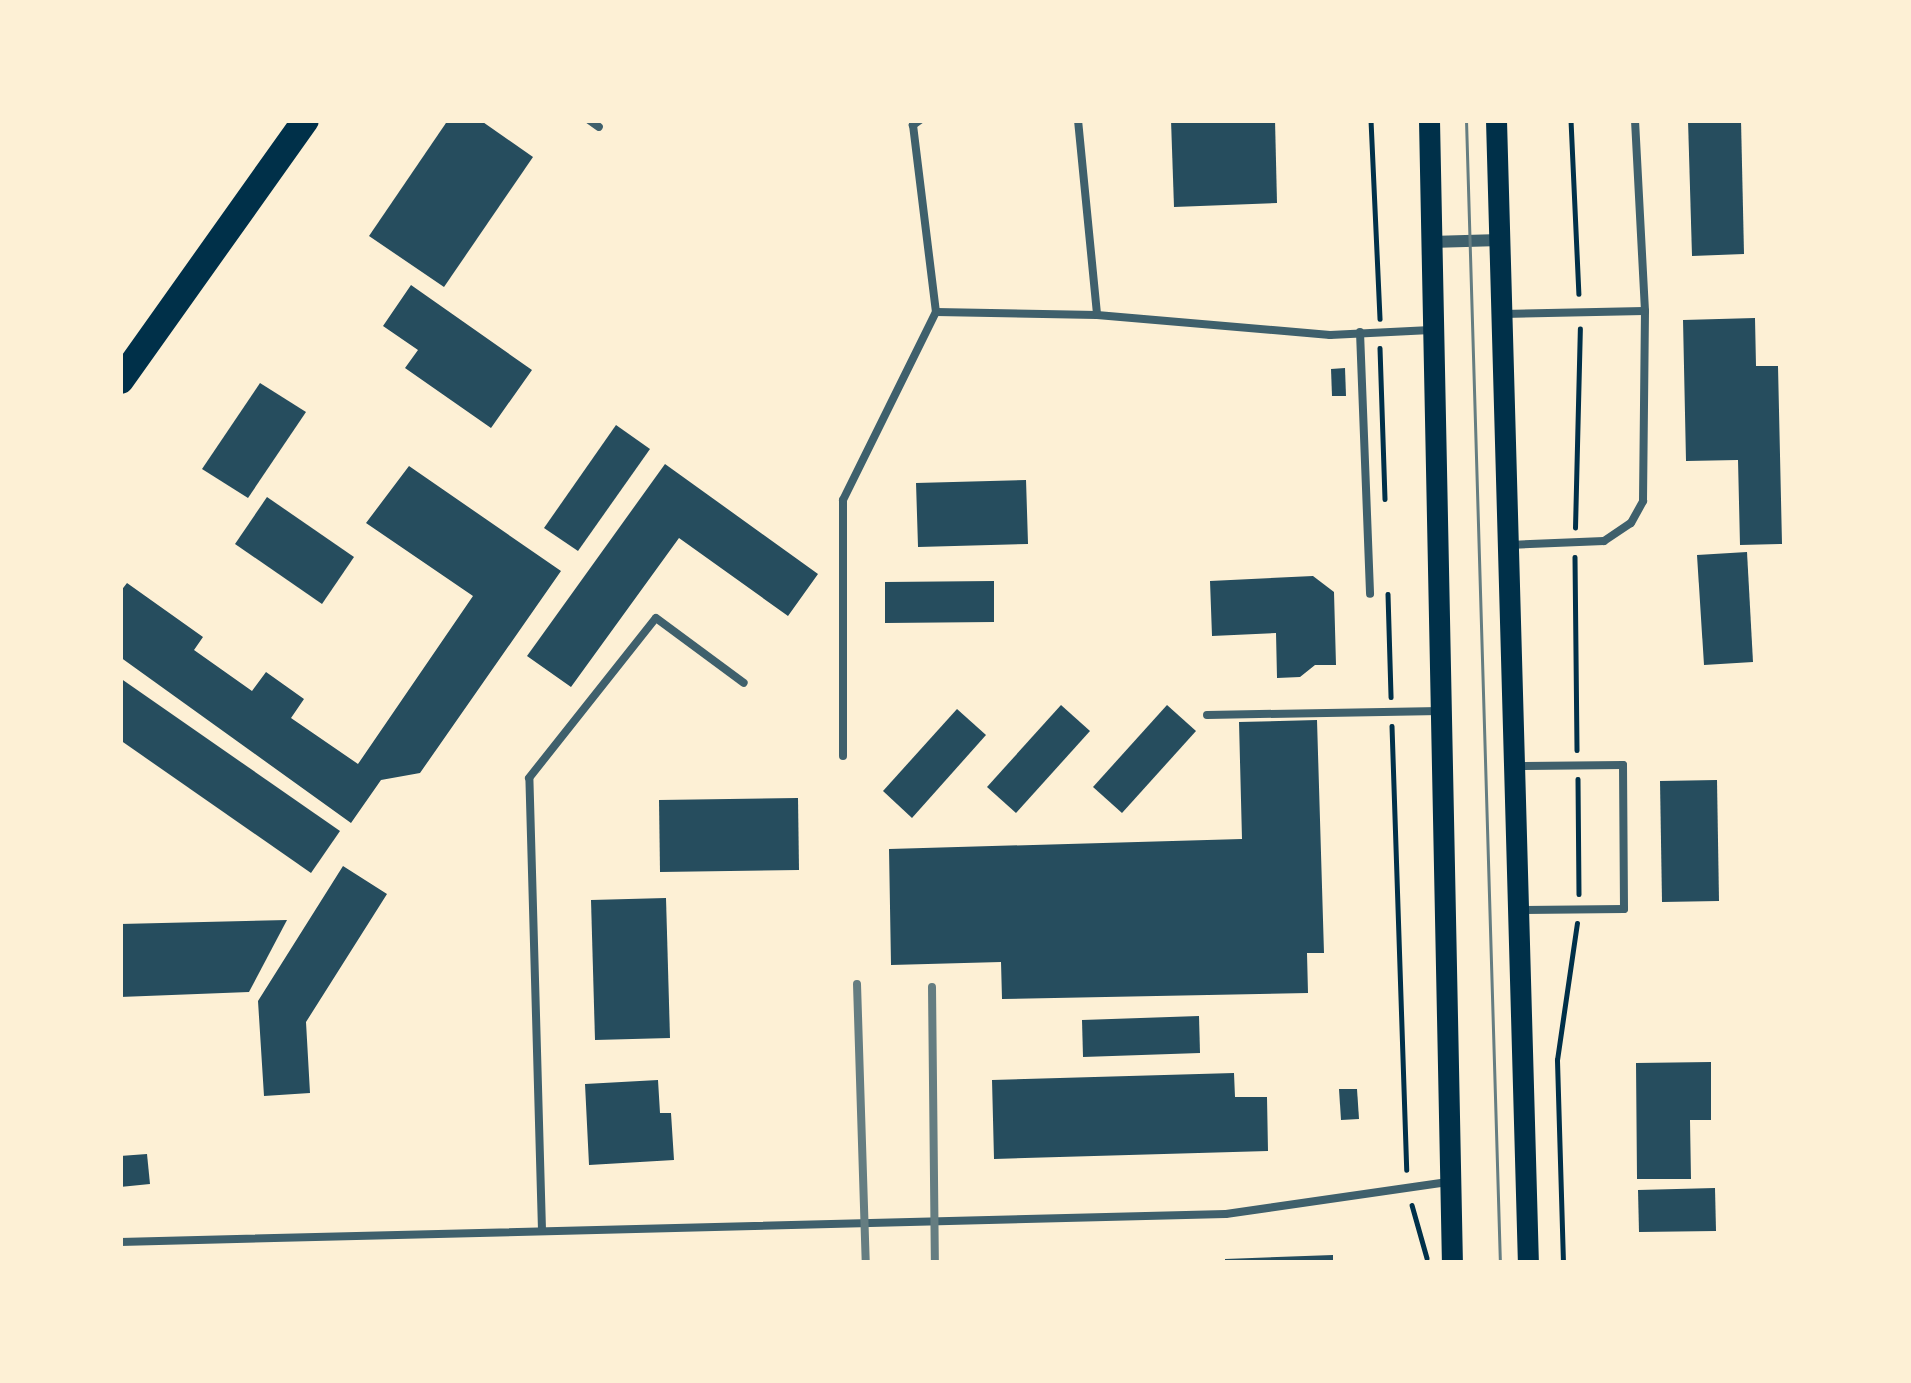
<!DOCTYPE html>
<style>
body{margin:0}
#map{position:relative;width:1911px;height:1383px;overflow:hidden;background:#fdf0d5;font-family:"Work Sans",sans-serif}
div>[style]{position:absolute}
.building>*{inset:0;background:#264d5e}
.path>*{height:4.5px;margin:-2.25px;padding:0 2.25px;transform-origin:2.25px;border-radius:2.25px;background:#003049}
.service>*{height:8px;margin:-4px;padding:0 4px;transform-origin:4px;border-radius:4px;background:#3f606c}
.minor>*{height:12px;margin:-6px;padding:0 6px;transform-origin:6px;border-radius:6px;background:#3f606c}
.secondary>*{height:21px;margin:-10.5px;padding:0 10.5px;transform-origin:10.5px;border-radius:10.5px;background:#003049}
.trunk>*{height:27px;margin:-13.5px;padding:0 13.5px;transform-origin:13.5px;border-radius:13.5px;background:#003049}
.tram>*{height:3px;margin:-1.5px;padding:0 1.5px;transform-origin:1.5px;border-radius:1.5px;background:#657d81}
.rail>*{height:8px;margin:-4px;padding:0 4px;transform-origin:4px;border-radius:4px;background:#657d81}
span{translate:-50% -50%;white-space:nowrap;text-align:center;line-height:1.15;-webkit-text-stroke:12px #fdf0d5;paint-order:stroke}
.frame{position:absolute;inset:0;border:123px solid #fdf0d5;pointer-events:none}
</style>
<div id="map">
<div class="building">
<div style="clip-path:polygon(448px 120px,480px 120px,533px 157px,444px 287px,369px 236px)"></div>
<div style="clip-path:polygon(1171px 120px,1275px 120px,1277px 203px,1174px 207px)"></div>
<div style="clip-path:polygon(1688px 120px,1741px 120px,1744px 254px,1692px 256px)"></div>
<div style="clip-path:polygon(411px 285px,532px 370px,491px 428px,405px 368px,418px 350px,383px 326px)"></div>
<div style="clip-path:polygon(1755px 318px,1756px 366px,1778px 366px,1782px 544px,1740px 545px,1738px 460px,1686px 461px,1683px 320px)"></div>
<div style="clip-path:polygon(1345px 368px,1346px 396px,1332px 396px,1331px 369px)"></div>
<div style="clip-path:polygon(260px 383px,306px 412px,248px 498px,202px 469px)"></div>
<div style="clip-path:polygon(616px 425px,650px 449px,578px 551px,544px 528px)"></div>
<div style="clip-path:polygon(665px 464px,818px 574px,788px 616px,679px 538px,571px 687px,527px 656px)"></div>
<div style="clip-path:polygon(409px 466px,561px 571px,420px 773px,381px 780px,351px 823px,120px 657px,120px 592px,127px 583px,203px 637px,194px 650px,252px 691px,266px 672px,304px 699px,291px 718px,358px 764px,473px 596px,366px 523px)"></div>
<div style="clip-path:polygon(1026px 480px,1028px 544px,918px 547px,916px 483px)"></div>
<div style="clip-path:polygon(267px 497px,354px 557px,322px 604px,235px 544px)"></div>
<div style="clip-path:polygon(1747px 552px,1753px 662px,1704px 665px,1697px 555px)"></div>
<div style="clip-path:polygon(1313px 576px,1334px 592px,1336px 665px,1315px 665px,1300px 677px,1277px 678px,1276px 633px,1212px 636px,1210px 581px)"></div>
<div style="clip-path:polygon(994px 581px,994px 622px,885px 623px,885px 582px)"></div>
<div style="clip-path:polygon(120px 678px,340px 831px,311px 873px,120px 740px)"></div>
<div style="clip-path:polygon(1061px 705px,1090px 731px,1016px 813px,987px 787px)"></div>
<div style="clip-path:polygon(1167px 705px,1196px 731px,1122px 813px,1093px 787px)"></div>
<div style="clip-path:polygon(957px 709px,986px 735px,912px 818px,883px 791px)"></div>
<div style="clip-path:polygon(1317px 720px,1324px 953px,1307px 953px,1308px 993px,1002px 999px,1001px 962px,891px 965px,889px 849px,1242px 839px,1239px 722px)"></div>
<div style="clip-path:polygon(1717px 780px,1719px 901px,1662px 902px,1660px 781px)"></div>
<div style="clip-path:polygon(798px 798px,799px 870px,660px 872px,659px 800px)"></div>
<div style="clip-path:polygon(343px 866px,387px 894px,306px 1022px,310px 1093px,264px 1096px,258px 1001px)"></div>
<div style="clip-path:polygon(666px 898px,670px 1038px,595px 1040px,591px 900px)"></div>
<div style="clip-path:polygon(287px 920px,249px 992px,120px 997px,120px 924px)"></div>
<div style="clip-path:polygon(1199px 1016px,1200px 1053px,1083px 1057px,1082px 1020px)"></div>
<div style="clip-path:polygon(1711px 1062px,1711px 1120px,1690px 1120px,1691px 1179px,1637px 1179px,1636px 1063px)"></div>
<div style="clip-path:polygon(1234px 1073px,1235px 1097px,1267px 1097px,1268px 1151px,994px 1159px,992px 1080px)"></div>
<div style="clip-path:polygon(658px 1080px,660px 1113px,671px 1113px,674px 1160px,589px 1165px,585px 1084px)"></div>
<div style="clip-path:polygon(1339px 1089px,1357px 1089px,1359px 1119px,1341px 1120px)"></div>
<div style="clip-path:polygon(147px 1154px,150px 1184px,120px 1187px,120px 1156px)"></div>
<div style="clip-path:polygon(1715px 1188px,1716px 1231px,1639px 1232px,1638px 1190px)"></div>
<div style="clip-path:polygon(1333px 1255px,1333px 1263px,1225px 1263px,1225px 1259px)"></div>
</div>
<div class="path">
<div style="left:1371px;top:120px;width:199px;rotate:87.4deg"></div>
<div style="left:1571px;top:120px;width:174px;rotate:87.4deg"></div>
<div style="left:1380px;top:348px;width:151px;rotate:88.1deg"></div>
<div style="left:1575px;top:528px;width:199px;rotate:-88.6deg"></div>
<div style="left:1575px;top:557px;width:193px;rotate:89.4deg"></div>
<div style="left:1388px;top:594px;width:103px;rotate:88.3deg"></div>
<div style="left:1392px;top:726px;width:444px;rotate:88.1deg"></div>
<div style="left:1578px;top:779px;width:115px;rotate:89.5deg"></div>
<div style="left:1412px;top:1205px;width:55px;rotate:74.2deg"></div>
<div style="left:1563px;top:1263px;width:203px;rotate:-91.7deg"></div>
<div style="left:1557px;top:1060px;width:138px;rotate:-81.7deg"></div>
</div>
<div class="service">
<div style="left:589px;top:120px;width:12px;rotate:35deg"></div>
<div style="left:920px;top:120px;width:9px;rotate:144deg"></div>
<div style="left:913px;top:125px;width:188px;rotate:83deg"></div>
<div style="left:1078px;top:120px;width:196px;rotate:84.4deg"></div>
<div style="left:1503px;top:314px;width:141px;rotate:-1.2deg"></div>
<div style="left:1360px;top:332px;width:262px;rotate:87.8deg"></div>
<div style="left:1509px;top:545px;width:95px;rotate:-2.4deg"></div>
<div style="left:1604px;top:541px;width:32px;rotate:-34deg"></div>
<div style="left:1631px;top:523px;width:25px;rotate:-61deg"></div>
<div style="left:1643px;top:501px;width:190px;rotate:-89.4deg"></div>
<div style="left:1645px;top:311px;width:191px;rotate:-93deg"></div>
<div style="left:1207px;top:715px;width:233px;rotate:-1deg"></div>
<div style="left:843px;top:756px;width:256px;rotate:-90deg"></div>
<div style="left:843px;top:500px;width:210px;rotate:-63.7deg"></div>
<div style="left:936px;top:312px;width:161px;rotate:1.1deg"></div>
<div style="left:1097px;top:315px;width:234px;rotate:4.9deg"></div>
<div style="left:1330px;top:335px;width:101px;rotate:-2.8deg"></div>
<div style="left:1520px;top:766px;width:103px;rotate:-0.6deg"></div>
<div style="left:1623px;top:765px;width:144px;rotate:89.6deg"></div>
<div style="left:1624px;top:909px;width:104px;rotate:179.4deg"></div>
<div style="left:542px;top:1230px;width:452px;rotate:-91.6deg"></div>
<div style="left:529px;top:778px;width:204px;rotate:-51.6deg"></div>
<div style="left:656px;top:618px;width:109px;rotate:36.5deg"></div>
<div style="left:120px;top:1242px;width:1106px;rotate:-1.45deg"></div>
<div style="left:1226px;top:1214px;width:224px;rotate:-8.2deg"></div>
</div>
<div class="minor">
<div style="left:1431px;top:242px;width:69px;rotate:-1.7deg"></div>
</div>
<div class="secondary">
<div style="left:1429px;top:120px;width:1143px;rotate:88.85deg"></div>
<div style="left:1496px;top:120px;width:1143px;rotate:88.4deg"></div>
</div>
<div class="trunk">
<div style="left:120px;top:380px;width:319px;rotate:-54.6deg"></div>
</div>
<div class="tram">
<div style="left:1466px;top:120px;width:1144px;rotate:88.3deg"></div>
</div>
<div class="rail">
<div style="left:857px;top:984px;width:279px;rotate:88.2deg"></div>
<div style="left:932px;top:987px;width:276px;rotate:89.4deg"></div>
</div>
<div class="frame"></div>
</div>
